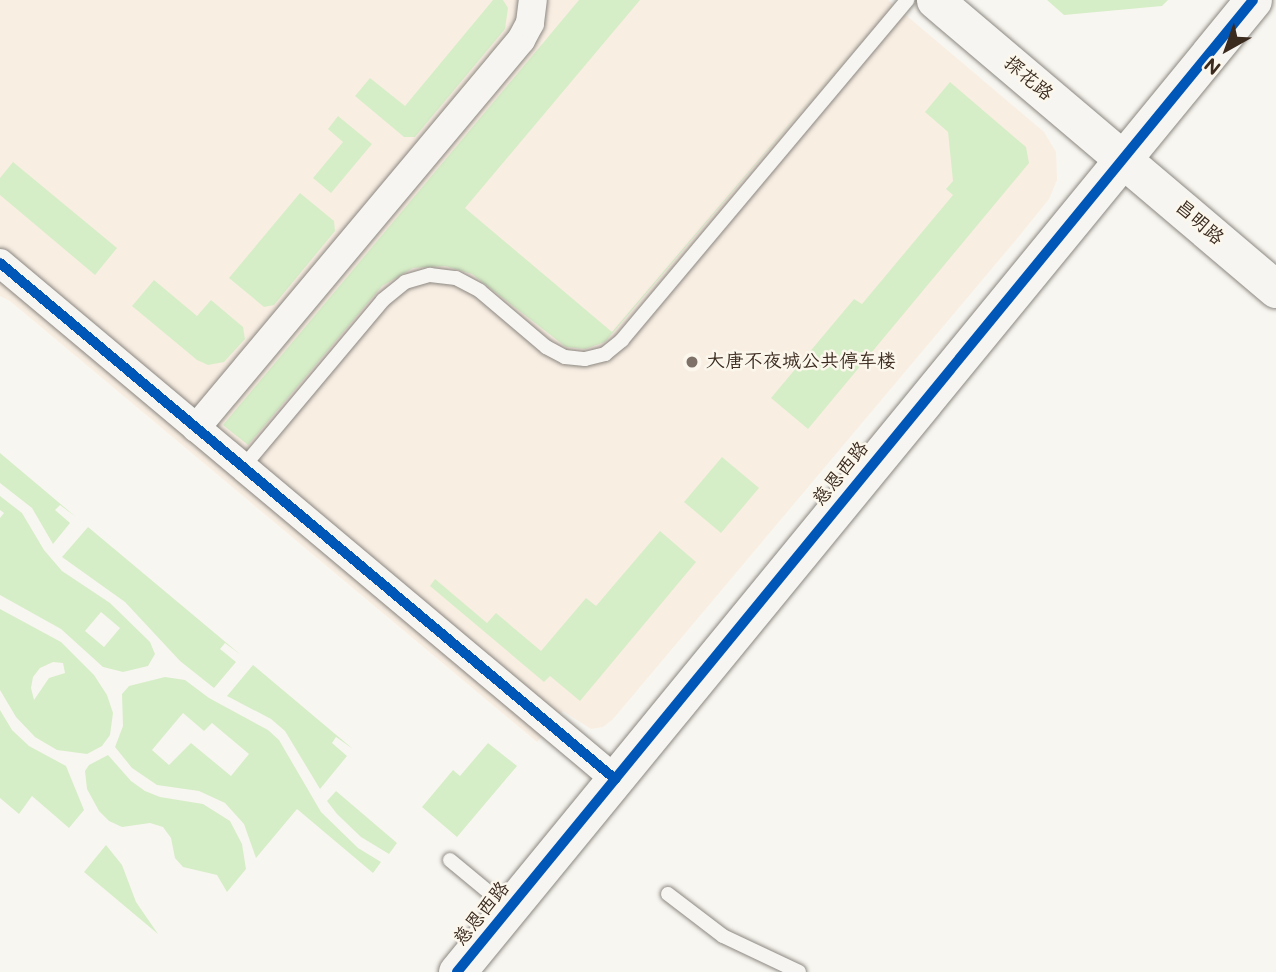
<!DOCTYPE html>
<meta charset="utf-8">
<style>
body{margin:0}
#map{position:relative;width:1276px;height:972px;overflow:hidden;background:#f8f6f0;font-family:"Balsamiq Sans","LXGW WenKai TC",sans-serif}
div>[style]{position:absolute}
.built>*{inset:0;background:#f9eee2}
.green>*{inset:0;background:#d6eec7}
.roads{filter:drop-shadow(0 0 2px #8b8781) drop-shadow(0 0 2px #8b8781)}
.service>*{height:14px;margin:-7px;padding:0 7px;transform-origin:7px;border-radius:7px;background:#f6f5f1}
.minor>*{height:28px;margin:-14px;padding:0 14px;transform-origin:14px;border-radius:14px;background:#f6f5f1}
.tertiary>*{height:37px;margin:-18.5px;padding:0 18.5px;transform-origin:18.5px;border-radius:18.5px;background:#f6f5f1}
.cycleway>*{height:10px;margin:-5px;padding:0 5px;transform-origin:5px;border-radius:5px;background:#0057b8}
.dots>*{width:19px;height:19px;translate:-50% -50%;box-sizing:border-box;border:4px solid #fbf7ec;border-radius:50%}
span{translate:-50% -50%;white-space:nowrap;text-align:center;line-height:1.15;-webkit-text-stroke:5px #fbf7ec;paint-order:stroke}
.street-label{font-size:19px;color:#3b2a1e}
.poi-label{font-size:19px;color:#3b2a1e}
.left{translate:0 -50%;text-align:left}
.north{position:absolute;left:1192px;top:14px;width:70px;height:70px;-webkit-text-stroke:5px #fbf7ec;paint-order:stroke;rotate:220deg;font-size:19px;font-weight:700;line-height:28px;text-align:center;color:#3b2a1e}
.north::after{content:'';display:block;margin:auto;width:24px;height:32px;background:#3b2a1e;clip-path:polygon(50% 0,100% 100%,50% 72%,0 100%)}
</style>
<div id="map">
<div class="built">
<div style="clip-path:polygon(0 0,888px 0,1044px 132px,1056px 152px,1057px 180px,1049px 199px,1020px 235px,613px 719px,603px 727px,591px 729px,563px 711px,537px 742px,10px 301px,0 296px)"></div>
</div>
<div class="green">
<div style="clip-path:polygon(493px 0,503px 0,508px 8px,505px 29px,415px 137px,404px 137px,355px 96px,370px 78px,405px 106px)"></div>
<div style="clip-path:polygon(579px 0,640px 0,465px 208px,612px 332px,877px 21px,605px 342px,585px 349px,566px 347px,472px 274px,445px 266px,413px 268px,382px 286px,248px 445px,223px 425px)"></div>
<div style="clip-path:polygon(1047px 0,1168px 0,1162px 6px,1064px 15px)"></div>
<div style="clip-path:polygon(950px 82px,1026px 147px,1029px 163px,808px 429px,771px 398px,854px 299px,862px 304px,953px 195px,946px 189px,953px 181px,948px 132px,925px 112px)"></div>
<div style="clip-path:polygon(338px 116px,372px 144px,331px 193px,313px 178px,343px 142px,328px 129px)"></div>
<div style="clip-path:polygon(13px 162px,117px 248px,95px 275px,0 195px,0 178px)"></div>
<div style="clip-path:polygon(300px 193px,334px 221px,335px 231px,274px 305px,264px 307px,229px 278px)"></div>
<div style="clip-path:polygon(154px 280px,197px 316px,211px 300px,243px 327px,245px 339px,224px 362px,208px 365px,197px 360px,132px 306px)"></div>
<div style="clip-path:polygon(0 453px,76px 517px,60px 505px,55px 510px,70px 523px,53px 544px,32px 508px,0 483px)"></div>
<div style="clip-path:polygon(722px 457px,759px 488px,721px 533px,684px 502px)"></div>
<div style="clip-path:polygon(evenodd,0 496px,22px 513px,44px 550px,62px 571px,110px 603px,150px 642px,155px 654px,148px 666px,123px 672px,103px 667px,61px 629px,0 595px,0 518px,4px 513px,0 510px,0 496px,101px 612px,120px 628px,104px 647px,85px 631px,101px 612px)"></div>
<div style="clip-path:polygon(88px 527px,241px 655px,225px 643px,220px 649px,236px 662px,214px 688px,180px 661px,125px 602px,62px 557px)"></div>
<div style="clip-path:polygon(660px 531px,696px 562px,580px 701px,550px 676px,544px 682px,430px 586px,435px 579px,487px 623px,496px 613px,541px 651px,586px 598px,596px 606px)"></div>
<div style="clip-path:polygon(evenodd,0 609px,61px 642px,94px 675px,107px 695px,113px 713px,110px 735px,102px 746px,87px 754px,57px 750px,35px 737px,16px 717px,0 690px,0 609px,53px 662px,63px 663px,65px 673px,49px 678px,34px 700px,31px 688px,33px 677px,40px 668px,53px 662px)"></div>
<div style="clip-path:polygon(253px 665px,353px 749px,336px 737px,332px 743px,347px 756px,320px 789px,285px 731px,271px 719px,227px 696px)"></div>
<div style="clip-path:polygon(evenodd,165px 677px,185px 680px,209px 698px,268px 730px,279px 740px,321px 812px,358px 848px,381px 862px,373px 873px,297px 809px,256px 858px,244px 824px,225px 803px,199px 791px,157px 785px,132px 768px,115px 747px,123px 726px,122px 694px,129px 686px,165px 677px,183px 713px,204px 731px,212px 723px,249px 754px,231px 776px,191px 743px,169px 765px,152px 750px,183px 713px)"></div>
<div style="clip-path:polygon(0 710px,12px 730px,29px 746px,66px 766px,84px 810px,69px 828px,32px 796px,19px 814px,0 798px)"></div>
<div style="clip-path:polygon(488px 743px,517px 766px,457px 837px,422px 807px,453px 770px,460px 776px)"></div>
<div style="clip-path:polygon(108px 755px,131px 781px,145px 791px,160px 797px,203px 804px,230px 821px,242px 844px,246px 869px,227px 892px,217px 875px,183px 867px,175px 858px,171px 838px,163px 827px,150px 823px,122px 827px,109px 821px,99px 811px,87px 789px,85px 771px,89px 765px)"></div>
<div style="clip-path:polygon(336px 791px,397px 843px,389px 854px,361px 837px,337px 814px,327px 801px)"></div>
<div style="clip-path:polygon(106px 845px,122px 865px,136px 902px,158px 934px,84px 872px)"></div>
</div>
<div class="roads">
<div class="service">
<div style="left:243px;top:467px;width:218px;rotate:-50deg"></div>
<div style="left:383px;top:300px;width:28px;rotate:-39deg"></div>
<div style="left:405px;top:282px;width:26px;rotate:-16deg"></div>
<div style="left:430px;top:275px;width:26px;rotate:7deg"></div>
<div style="left:456px;top:278px;width:27px;rotate:28deg"></div>
<div style="left:480px;top:291px;width:87px;rotate:40.3deg"></div>
<div style="left:546px;top:347px;width:21px;rotate:28deg"></div>
<div style="left:565px;top:357px;width:20px;rotate:6deg"></div>
<div style="left:585px;top:359px;width:21px;rotate:-14deg"></div>
<div style="left:605px;top:354px;width:22px;rotate:-39deg"></div>
<div style="left:622px;top:340px;width:444px;rotate:-50deg"></div>
<div style="left:450px;top:860px;width:75px;rotate:39.6deg"></div>
<div style="left:668px;top:894px;width:69px;rotate:37.4deg"></div>
<div style="left:723px;top:936px;width:84px;rotate:25.3deg"></div>
</div>
<div class="minor">
<div style="left:0;top:263px;width:803px;rotate:40deg"></div>
<div style="left:196px;top:428px;width:506px;rotate:-50.05deg"></div>
<div style="left:521px;top:40px;width:19px;rotate:-62deg"></div>
<div style="left:530px;top:23px;width:23px;rotate:-83deg"></div>
</div>
<div class="tertiary">
<div style="left:935px;top:0;width:447px;rotate:40.3deg"></div>
<div style="left:457px;top:972px;width:1256px;rotate:-50.68deg"></div>
</div>
</div>
<div class="cycleway">
<div style="left:0;top:263px;width:803px;rotate:40deg"></div>
<div style="left:457px;top:972px;width:1256px;rotate:-50.68deg"></div>
</div>
<div class="dots">
<div style="left:692px;top:362px;background:#7d7168"></div>
</div>
<div class="street-label">
<span style="left:1028px;top:79px;rotate:40deg">探花路</span>
<span style="left:1199px;top:223px;rotate:41deg">昌明路</span>
<span style="left:841px;top:474px;rotate:-51deg">慈恩西路</span>
<span style="left:482px;top:914px;rotate:-51deg">慈恩西路</span>
</div>
<div class="poi-label">
<span class="left" style="left:706px;top:362px">大唐不夜城公共停车楼</span>
</div>
<div class="north">N</div>
</div>
